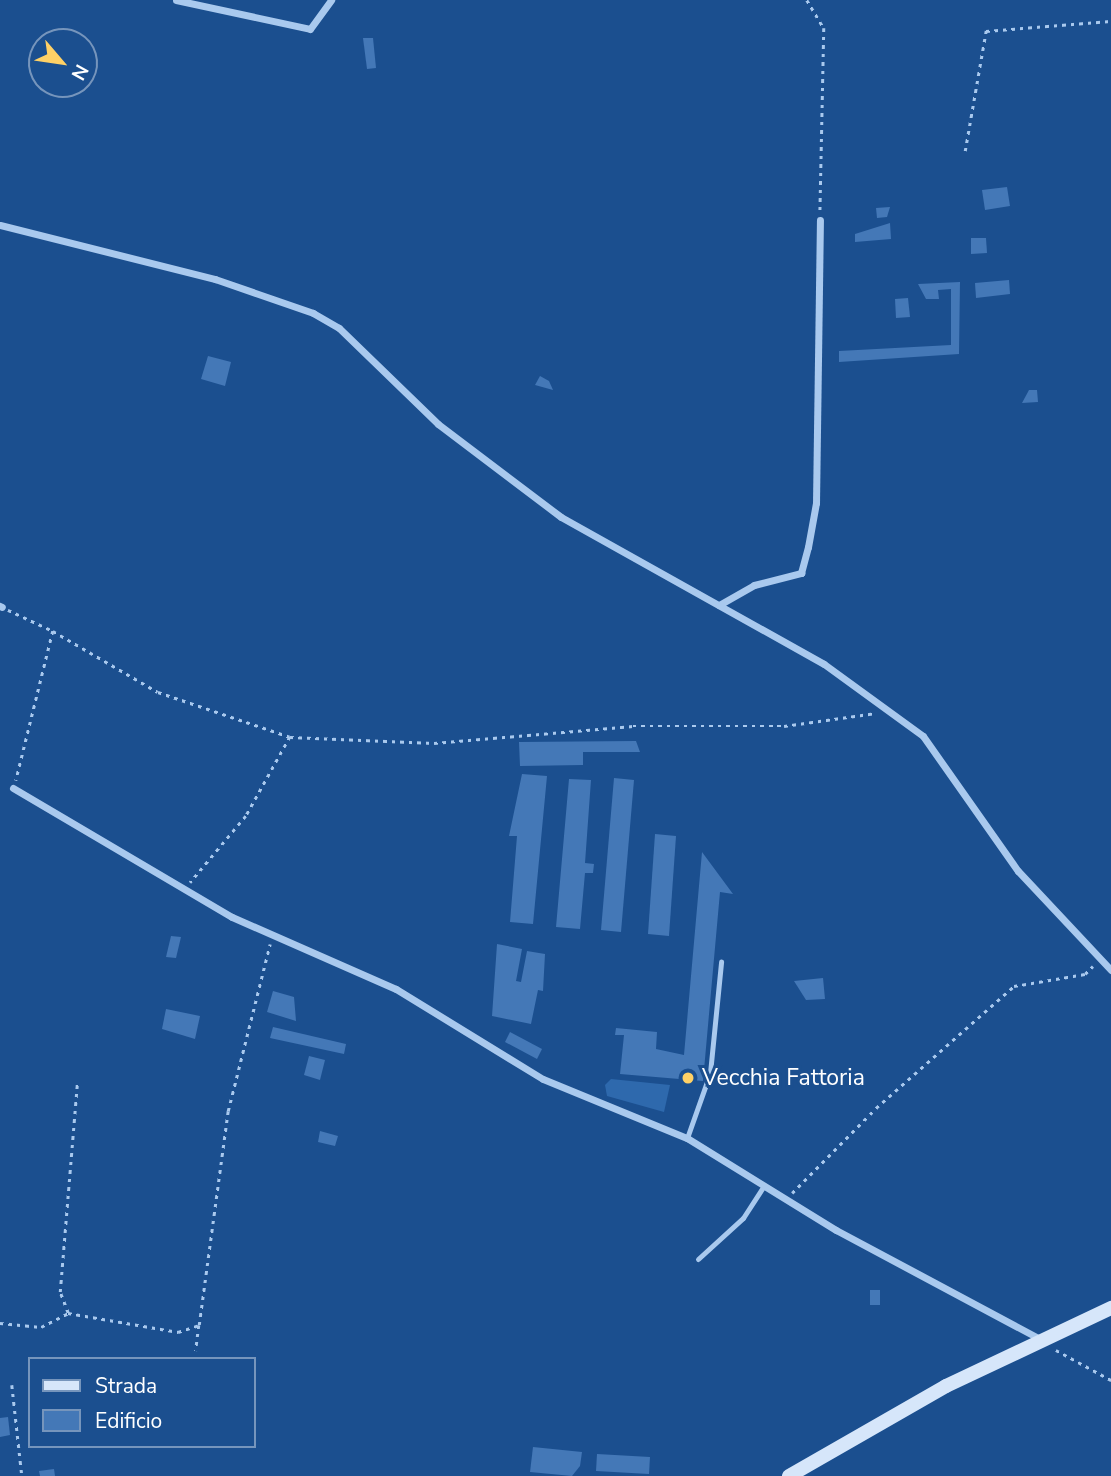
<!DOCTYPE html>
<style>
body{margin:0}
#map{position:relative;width:1111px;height:1476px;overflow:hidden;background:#1b4f8f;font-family:"Nunito Sans",sans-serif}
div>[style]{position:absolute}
.green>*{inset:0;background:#2e69ad}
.building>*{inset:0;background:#4478b7}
.path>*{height:2.5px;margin-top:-1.25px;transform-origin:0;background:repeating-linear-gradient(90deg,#a9c9ee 0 3.5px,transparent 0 8.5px)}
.service>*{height:5px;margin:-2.5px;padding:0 2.5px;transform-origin:2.5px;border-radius:2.5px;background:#a9c9ee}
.minor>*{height:7px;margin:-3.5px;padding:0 3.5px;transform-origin:3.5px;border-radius:3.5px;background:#a9c9ee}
.secondary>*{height:14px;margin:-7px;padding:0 7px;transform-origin:7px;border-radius:7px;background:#d6e6fa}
.dots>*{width:19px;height:19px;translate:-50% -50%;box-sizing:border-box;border:4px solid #1b4f8f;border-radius:50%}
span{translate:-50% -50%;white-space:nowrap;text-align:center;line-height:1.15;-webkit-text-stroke:6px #1b4f8f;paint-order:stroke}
.poi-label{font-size:23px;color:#fff}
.left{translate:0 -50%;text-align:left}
.legend{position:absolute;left:28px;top:1357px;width:228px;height:91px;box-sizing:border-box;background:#1b4f8f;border:2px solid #7695bc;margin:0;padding:9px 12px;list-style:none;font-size:21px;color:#fff}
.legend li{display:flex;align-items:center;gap:14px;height:35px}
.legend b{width:35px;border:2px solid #7695bc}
.north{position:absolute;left:28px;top:28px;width:70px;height:70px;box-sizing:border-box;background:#1b4f8f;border:2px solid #7695bc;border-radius:50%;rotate:119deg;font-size:19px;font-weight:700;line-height:28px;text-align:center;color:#fff}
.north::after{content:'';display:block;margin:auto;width:24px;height:32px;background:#ffd166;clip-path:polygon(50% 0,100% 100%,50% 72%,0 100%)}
</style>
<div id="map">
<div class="green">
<div style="clip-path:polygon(611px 1079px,670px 1085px,664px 1112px,607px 1096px,605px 1085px)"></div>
</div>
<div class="building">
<div style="clip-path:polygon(363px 38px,373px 38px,376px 68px,367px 69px)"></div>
<div style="clip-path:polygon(1007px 187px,1010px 206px,985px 210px,982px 190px)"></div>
<div style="clip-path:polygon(890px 207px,887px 217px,877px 218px,876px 208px)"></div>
<div style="clip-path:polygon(890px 223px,891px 239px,855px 242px,855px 234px)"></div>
<div style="clip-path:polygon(971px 238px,986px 238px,987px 253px,971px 254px)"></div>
<div style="clip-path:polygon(1009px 280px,1010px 294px,976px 298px,975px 283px)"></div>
<div style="clip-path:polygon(960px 282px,959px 354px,839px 362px,839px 351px,951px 345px,951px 289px,938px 290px,939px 299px,926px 299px,918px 284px)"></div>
<div style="clip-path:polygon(908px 298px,910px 317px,896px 318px,895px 299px)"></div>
<div style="clip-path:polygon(208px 356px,231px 362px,225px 386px,201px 379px)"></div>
<div style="clip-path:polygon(540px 376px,549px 381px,553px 390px,535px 385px)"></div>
<div style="clip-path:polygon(1029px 390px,1037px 390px,1038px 402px,1022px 403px)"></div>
<div style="clip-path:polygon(636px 741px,640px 752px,583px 752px,583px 765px,520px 766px,519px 742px)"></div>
<div style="clip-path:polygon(522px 774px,547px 776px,533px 924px,510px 922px,517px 836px,509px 836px)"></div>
<div style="clip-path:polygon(614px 778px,634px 780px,621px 932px,601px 930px)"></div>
<div style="clip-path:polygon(569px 779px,591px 780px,585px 863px,594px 864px,593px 873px,585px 873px,580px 929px,556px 927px)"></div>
<div style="clip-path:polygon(655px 834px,676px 836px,669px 936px,648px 934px)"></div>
<div style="clip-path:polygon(702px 852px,733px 894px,720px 892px,703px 1081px,620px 1074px,624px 1035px,615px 1035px,616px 1028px,657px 1032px,656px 1049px,684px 1055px)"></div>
<div style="clip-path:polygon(171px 936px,181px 937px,176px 958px,166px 957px)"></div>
<div style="clip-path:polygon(497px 944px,522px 949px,516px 981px,521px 982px,527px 951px,545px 954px,543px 991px,538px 990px,531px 1024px,492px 1016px)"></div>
<div style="clip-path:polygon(823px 978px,825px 999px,806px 1000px,794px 981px)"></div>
<div style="clip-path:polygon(273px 991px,294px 997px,296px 1021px,267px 1012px)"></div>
<div style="clip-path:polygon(166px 1009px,200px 1016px,195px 1039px,162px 1029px)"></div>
<div style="clip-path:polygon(273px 1027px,346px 1044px,344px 1054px,270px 1038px)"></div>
<div style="clip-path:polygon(510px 1032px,542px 1049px,537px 1059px,505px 1042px)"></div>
<div style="clip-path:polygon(309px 1056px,325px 1060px,320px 1080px,304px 1075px)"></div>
<div style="clip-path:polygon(320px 1131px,338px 1136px,335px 1146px,318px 1142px)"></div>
<div style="clip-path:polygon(870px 1290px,880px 1290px,880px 1305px,870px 1305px)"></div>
<div style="clip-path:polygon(8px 1417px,10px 1435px,0 1437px,0 1418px)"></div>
<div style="clip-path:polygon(533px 1447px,582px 1452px,580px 1466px,572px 1476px,530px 1472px)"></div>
<div style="clip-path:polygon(597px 1454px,650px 1457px,649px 1474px,596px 1471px)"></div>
<div style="clip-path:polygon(54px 1469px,55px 1476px,40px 1476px,39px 1471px)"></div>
</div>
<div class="path">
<div style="left:807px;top:0;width:33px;rotate:59deg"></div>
<div style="left:824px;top:28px;width:185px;rotate:91.2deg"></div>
<div style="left:965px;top:151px;width:122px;rotate:-80.1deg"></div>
<div style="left:986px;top:31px;width:125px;rotate:-4.6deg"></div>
<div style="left:8px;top:610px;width:50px;rotate:25deg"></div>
<div style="left:53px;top:631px;width:154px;rotate:103.9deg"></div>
<div style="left:53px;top:631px;width:121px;rotate:30.2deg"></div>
<div style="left:158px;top:692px;width:139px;rotate:18.8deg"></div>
<div style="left:290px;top:737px;width:90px;rotate:119.1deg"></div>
<div style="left:246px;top:816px;width:87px;rotate:129.9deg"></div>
<div style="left:290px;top:737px;width:144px;rotate:2.4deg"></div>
<div style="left:434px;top:743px;width:200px;rotate:-4.9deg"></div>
<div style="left:633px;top:726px;width:151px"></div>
<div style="left:784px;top:726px;width:93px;rotate:-8deg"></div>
<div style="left:792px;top:1193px;width:120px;rotate:-45.3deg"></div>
<div style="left:876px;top:1108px;width:184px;rotate:-41.5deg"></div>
<div style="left:1014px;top:986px;width:72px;rotate:-9.6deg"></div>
<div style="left:1085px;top:974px;width:11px;rotate:-45deg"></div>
<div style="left:68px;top:1313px;width:112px;rotate:9.8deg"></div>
<div style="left:178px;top:1332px;width:22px;rotate:-18deg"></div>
<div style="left:199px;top:1325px;width:26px;rotate:97deg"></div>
<div style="left:0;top:1323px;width:41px;rotate:5.6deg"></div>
<div style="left:41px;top:1327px;width:30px;rotate:-27deg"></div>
<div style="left:68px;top:1313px;width:22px;rotate:-111deg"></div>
<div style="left:60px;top:1292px;width:209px;rotate:-85.3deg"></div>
<div style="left:199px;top:1325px;width:216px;rotate:-82.3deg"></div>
<div style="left:228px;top:1111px;width:172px;rotate:-75.9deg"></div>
<div style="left:1056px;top:1350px;width:63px;rotate:28.6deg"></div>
<div style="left:12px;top:1385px;width:92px;rotate:83.7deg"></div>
</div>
<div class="service">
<div style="left:687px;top:1138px;width:69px;rotate:-70.5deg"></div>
<div style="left:710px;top:1073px;width:112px;rotate:-84.3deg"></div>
<div style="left:698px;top:1259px;width:61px;rotate:-42.3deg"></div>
<div style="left:743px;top:1218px;width:37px;rotate:-57deg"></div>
</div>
<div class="minor">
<div style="left:176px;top:0;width:137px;rotate:12.2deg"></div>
<div style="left:310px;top:29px;width:36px;rotate:-54deg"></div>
<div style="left:0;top:225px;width:222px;rotate:14.1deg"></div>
<div style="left:215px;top:279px;width:104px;rotate:19.1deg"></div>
<div style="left:313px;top:313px;width:30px;rotate:30deg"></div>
<div style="left:339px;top:328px;width:138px;rotate:44.1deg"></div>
<div style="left:438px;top:424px;width:154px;rotate:37.1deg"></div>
<div style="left:561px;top:517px;width:301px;rotate:29.2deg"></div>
<div style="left:824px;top:664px;width:122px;rotate:36deg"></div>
<div style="left:923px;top:736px;width:165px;rotate:54.9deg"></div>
<div style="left:1018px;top:871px;width:136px;rotate:46.8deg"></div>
<div style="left:719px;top:605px;width:40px;rotate:-29.7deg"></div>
<div style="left:754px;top:585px;width:49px;rotate:-14.3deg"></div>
<div style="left:801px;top:573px;width:27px;rotate:-75deg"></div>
<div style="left:808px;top:547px;width:45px;rotate:-79.7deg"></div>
<div style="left:816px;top:503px;width:283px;rotate:-89.2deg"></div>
<div style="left:0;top:606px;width:2px;rotate:27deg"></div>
<div style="left:13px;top:788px;width:254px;rotate:30.5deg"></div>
<div style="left:232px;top:917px;width:179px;rotate:23.7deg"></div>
<div style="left:396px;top:989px;width:172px;rotate:31.5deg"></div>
<div style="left:543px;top:1079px;width:156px;rotate:22.3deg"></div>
<div style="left:687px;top:1138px;width:175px;rotate:31.7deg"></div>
<div style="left:836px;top:1230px;width:234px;rotate:28.1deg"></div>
</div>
<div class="secondary">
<div style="left:789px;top:1476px;width:181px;rotate:-29.8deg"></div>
<div style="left:946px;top:1386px;width:183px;rotate:-25.3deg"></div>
</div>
<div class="dots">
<div style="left:688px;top:1078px;background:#ffd166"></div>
</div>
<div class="poi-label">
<span class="left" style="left:702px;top:1078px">Vecchia Fattoria</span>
</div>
<ul class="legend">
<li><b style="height:9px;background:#d6e6fa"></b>Strada</li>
<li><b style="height:19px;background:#4478b7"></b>Edificio</li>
</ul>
<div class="north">N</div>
</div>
